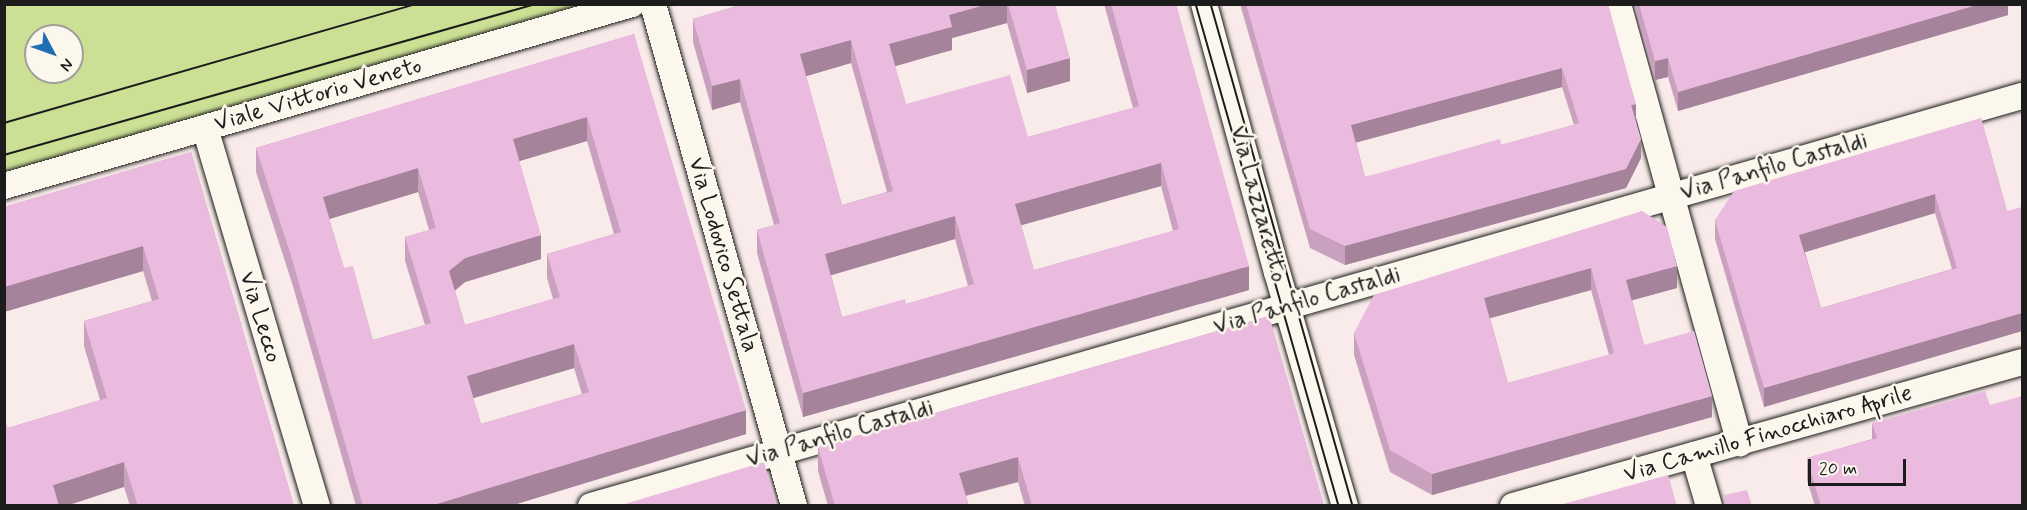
<!DOCTYPE html>
<style>
body{margin:0}
#map{position:relative;width:2027px;height:510px;overflow:hidden;background:#f8ebe9;font-family:Mynerve,sans-serif}
div>[style]{position:absolute}
.green>*{inset:0;background:#cce095}
.roads{filter:drop-shadow(0 0 2px #1c1c1c) drop-shadow(0 0 2px #1c1c1c)}
.street>*{height:26px;margin:-13px;padding:0 13px;transform-origin:13px;border-radius:13px;background:#fbf7ec}
.tram>*{height:1.5px;margin:-0.75px;padding:0 0.75px;transform-origin:0.75px;border-radius:0.75px;background:#1c1c1c}
.wall>*{inset:0;background:#c9a1bf}
.shaded-wall>*{inset:0;background:#a4839b}
.building>*{inset:0;background:#eabbde}
span{translate:-50% -50%;white-space:nowrap;text-align:center;line-height:1.15;-webkit-text-stroke:5px #fbf7ec;paint-order:stroke}
.street-label{font-size:24px;color:#1c1c1c}
.frame{position:absolute;inset:0;border:6px solid #1c1c1c;pointer-events:none}
.north{position:absolute;left:24px;top:24px;width:60px;height:60px;box-sizing:border-box;background:#fbf7ec;border:2px solid #a29f99;border-radius:50%;rotate:131deg;font-size:16px;font-weight:700;line-height:24px;text-align:center;color:#1c1c1c}
.north::after{content:'';display:block;margin:auto;width:21px;height:27px;background:#1f6fb2;clip-path:polygon(50% 0,100% 100%,50% 72%,0 100%)}
.scale{position:absolute;left:1808px;top:459px;width:98px;height:27px;box-sizing:border-box;border:3px solid #1c1c1c;border-top:0;padding-left:8px;font-size:18px;line-height:21px;white-space:nowrap;color:#1c1c1c;-webkit-text-stroke:4px #fbf7ec;paint-order:stroke}
</style>
<div id="map">
<div class="green">
<div style="clip-path:polygon(evenodd,5px 5px,589px 5px,5px 173px,5px 5px,36px 36px,72px 36px,72px 72px,36px 72px,36px 36px)"></div>
</div>
<div class="roads">
<div class="street">
<div style="left:653px;top:4px;width:521px;rotate:74.31deg"></div>
<div style="left:1204px;top:4px;width:278px;rotate:74.8deg"></div>
<div style="left:1277px;top:272px;width:244px;rotate:73.8deg"></div>
<div style="left:1618px;top:4px;width:456px;rotate:74.5deg"></div>
<div style="left:205px;top:128px;width:394px;rotate:73.5deg"></div>
<div style="left:4px;top:186px;width:654px;rotate:-16.16deg"></div>
<div style="left:1694px;top:455px;width:53px;rotate:73.6deg"></div>
<div style="left:591px;top:506px;width:1489px;rotate:-15.99deg"></div>
<div style="left:1513px;top:506px;width:529px;rotate:-15.8deg"></div>
</div>
</div>
<div class="tram">
<div style="left:1196px;top:4px;width:522px;rotate:74.1deg"></div>
<div style="left:1211px;top:4px;width:522px;rotate:74.21deg"></div>
<div style="left:4px;top:123px;width:429px;rotate:-16.1deg"></div>
<div style="left:4px;top:155px;width:553px;rotate:-15.85deg"></div>
</div>
<div class="wall">
<div style="clip-path:polygon(evenodd,743px 4px,1058px 4px,1055px 5px,1070px 81px,1027px 93px,1007px 23px,952px 38px,952px 50px,895px 66px,906px 104px,1028px 137px,1133px 108px,1104px 4px,1176px 4px,1249px 290px,803px 417px,757px 253px,757px 230px,774px 225px,740px 102px,712px 110px,693px 42px,693px 19px,743px 4px,851px 63px,887px 192px,842px 205px,806px 76px,851px 63px,743px 4px,1161px 186px,1173px 231px,1034px 270px,1021px 225px,1161px 186px,743px 4px,955px 239px,968px 286px,906px 304px,842px 317px,831px 275px,955px 239px)"></div>
<div style="clip-path:polygon(evenodd,1240px 4px,1608px 4px,1636px 120px,1641px 158px,1626px 188px,1345px 265px,1310px 248px,1240px 4px,1562px 87px,1574px 125px,1501px 145px,1365px 177px,1356px 142px,1562px 87px)"></div>
<div style="clip-path:polygon(1634px 4px,2008px 4px,2008px 15px,1678px 111px,1668px 77px,1655px 80px)"></div>
<div style="clip-path:polygon(evenodd,634px 34px,746px 434px,510px 506px,356px 506px,292px 283px,256px 172px,256px 148px,634px 34px,587px 141px,614px 234px,547px 254px,547px 278px,553px 299px,465px 325px,455px 291px,465px 282px,541px 259px,519px 161px,587px 141px,634px 34px,418px 192px,429px 230px,405px 237px,405px 261px,425px 325px,373px 340px,344px 268px,329px 219px,418px 192px,634px 34px,574px 368px,582px 394px,481px 424px,473px 398px,574px 368px)"></div>
<div style="clip-path:polygon(evenodd,1981px 118px,2007px 211px,2022px 331px,1764px 407px,1715px 239px,1715px 220px,1981px 118px,1935px 213px,1952px 269px,1821px 308px,1805px 252px,1935px 213px)"></div>
<div style="clip-path:polygon(191px 152px,294px 506px,130px 506px,124px 487px,8px 428px,100px 400px,84px 346px,84px 321px,152px 301px,143px 271px,4px 312px,4px 207px)"></div>
<div style="clip-path:polygon(evenodd,1642px 211px,1677px 288px,1632px 300px,1644px 345px,1712px 417px,1432px 495px,1390px 472px,1354px 355px,1354px 333px,1642px 211px,1591px 290px,1609px 355px,1508px 383px,1490px 318px,1591px 290px)"></div>
<div style="clip-path:polygon(1269px 316px,1324px 506px,1025px 506px,1018px 482px,966px 496px,969px 506px,828px 506px,818px 471px,818px 447px)"></div>
<div style="clip-path:polygon(1990px 405px,2022px 506px,1815px 506px,1807px 480px,1807px 458px,1872px 439px,1872px 423px)"></div>
</div>
<div class="shaded-wall">
<div style="clip-path:polygon(988px 4px,1007px 4px,1007px 23px,952px 38px,952px 50px,889px 68px,889px 44px,949px 15px)"></div>
<div style="clip-path:polygon(1980px 4px,2008px 4px,2008px 15px,1678px 111px,1678px 92px)"></div>
<div style="clip-path:polygon(851px 40px,851px 63px,800px 78px,800px 54px)"></div>
<div style="clip-path:polygon(1070px 58px,1070px 81px,1027px 93px,1027px 70px)"></div>
<div style="clip-path:polygon(1668px 58px,1668px 77px,1655px 80px,1655px 61px)"></div>
<div style="clip-path:polygon(1562px 68px,1562px 87px,1351px 144px,1351px 125px)"></div>
<div style="clip-path:polygon(740px 79px,740px 102px,712px 110px,712px 86px)"></div>
<div style="clip-path:polygon(1636px 104px,1636px 123px,1631px 105px)"></div>
<div style="clip-path:polygon(587px 117px,587px 141px,513px 163px,513px 139px)"></div>
<div style="clip-path:polygon(1641px 139px,1641px 158px,1626px 188px,1345px 265px,1345px 246px)"></div>
<div style="clip-path:polygon(1161px 163px,1161px 186px,1015px 227px,1015px 204px)"></div>
<div style="clip-path:polygon(418px 168px,418px 192px,323px 221px,323px 197px)"></div>
<div style="clip-path:polygon(1935px 194px,1935px 213px,1799px 254px,1799px 235px)"></div>
<div style="clip-path:polygon(955px 216px,955px 239px,825px 277px,825px 254px)"></div>
<div style="clip-path:polygon(541px 235px,541px 259px,465px 282px,449px 295px,449px 271px,465px 258px)"></div>
<div style="clip-path:polygon(143px 246px,143px 271px,4px 312px,4px 287px)"></div>
<div style="clip-path:polygon(1249px 266px,1249px 290px,803px 417px,803px 393px)"></div>
<div style="clip-path:polygon(1677px 266px,1677px 288px,1626px 302px,1626px 280px)"></div>
<div style="clip-path:polygon(1591px 268px,1591px 290px,1484px 320px,1484px 298px)"></div>
<div style="clip-path:polygon(2022px 313px,2022px 331px,1764px 407px,1764px 388px)"></div>
<div style="clip-path:polygon(574px 344px,574px 368px,467px 400px,467px 376px)"></div>
<div style="clip-path:polygon(1712px 396px,1712px 417px,1432px 495px,1432px 474px)"></div>
<div style="clip-path:polygon(746px 410px,746px 434px,510px 506px,430px 506px)"></div>
<div style="clip-path:polygon(1018px 457px,1018px 482px,959px 497px,959px 473px)"></div>
<div style="clip-path:polygon(124px 462px,124px 487px,66px 506px,53px 506px,53px 485px)"></div>
</div>
<div class="building">
<div style="clip-path:polygon(evenodd,743px 4px,988px 4px,949px 15px,952px 27px,889px 44px,906px 104px,1010px 75px,1028px 137px,1139px 106px,1111px 4px,1176px 4px,1249px 266px,803px 393px,757px 230px,780px 223px,740px 79px,712px 86px,693px 19px,743px 4px,851px 40px,893px 191px,842px 205px,800px 54px,851px 40px,743px 4px,1161px 163px,1179px 229px,1034px 270px,1015px 204px,1161px 163px,743px 4px,955px 216px,974px 284px,906px 304px,905px 299px,842px 317px,825px 254px,955px 216px)"></div>
<div style="clip-path:polygon(1008px 4px,1055px 4px,1070px 58px,1027px 70px)"></div>
<div style="clip-path:polygon(evenodd,1246px 4px,1608px 4px,1636px 104px,1631px 105px,1641px 139px,1626px 169px,1345px 246px,1310px 229px,1246px 4px,1562px 68px,1579px 123px,1501px 145px,1500px 139px,1365px 177px,1351px 125px,1562px 68px)"></div>
<div style="clip-path:polygon(1639px 4px,1980px 4px,1678px 92px,1668px 58px,1655px 61px)"></div>
<div style="clip-path:polygon(evenodd,634px 34px,746px 410px,430px 506px,363px 506px,292px 259px,256px 148px,634px 34px,587px 117px,621px 232px,547px 254px,560px 297px,465px 325px,449px 271px,465px 258px,541px 235px,513px 139px,587px 117px,634px 34px,418px 168px,436px 228px,405px 237px,431px 323px,373px 340px,353px 266px,344px 268px,323px 197px,418px 168px,634px 34px,574px 344px,589px 392px,481px 424px,467px 376px,574px 344px)"></div>
<div style="clip-path:polygon(evenodd,1981px 118px,2007px 211px,2022px 207px,2022px 313px,1764px 388px,1715px 220px,1734px 191px,1981px 118px,1935px 194px,1957px 268px,1821px 308px,1799px 235px,1935px 194px)"></div>
<div style="clip-path:polygon(191px 152px,294px 506px,138px 506px,124px 462px,53px 485px,59px 506px,4px 506px,4px 417px,8px 428px,107px 398px,84px 321px,159px 299px,143px 246px,4px 287px,4px 207px)"></div>
<div style="clip-path:polygon(evenodd,1642px 211px,1667px 227px,1677px 266px,1626px 280px,1644px 345px,1694px 331px,1712px 396px,1432px 474px,1390px 450px,1354px 333px,1374px 295px,1642px 211px,1591px 268px,1614px 353px,1508px 383px,1484px 298px,1591px 268px)"></div>
<div style="clip-path:polygon(1269px 316px,1324px 506px,1032px 506px,1018px 457px,959px 473px,969px 506px,835px 506px,818px 447px)"></div>
<div style="clip-path:polygon(1985px 391px,1990px 405px,2022px 396px,2022px 506px,1821px 506px,1807px 458px,1877px 438px,1872px 423px)"></div>
<div style="clip-path:polygon(764px 462px,777px 506px,618px 506px)"></div>
<div style="clip-path:polygon(1668px 475px,1677px 506px,1556px 506px)"></div>
<div style="clip-path:polygon(1747px 490px,1752px 506px,1726px 506px,1724px 495px)"></div>
</div>
<div class="street-label">
<span style="left:318px;top:95px;rotate:-16deg">Viale Vittorio Veneto</span>
<span style="left:1774px;top:167px;rotate:-16deg">Via Panfilo Castaldi</span>
<span style="left:1258px;top:204px;rotate:75deg">Via Lazzaretto</span>
<span style="left:723px;top:255px;rotate:74deg">Via Lodovico Settala</span>
<span style="left:1307px;top:301px;rotate:-16deg">Via Panfilo Castaldi</span>
<span style="left:260px;top:317px;rotate:73deg">Via Lecco</span>
<span style="left:840px;top:434px;rotate:-16deg">Via Panfilo Castaldi</span>
<span style="left:1768px;top:434px;rotate:-16deg">Via Camillo Finocchiaro Aprile</span>
</div>
<div class="frame"></div>
<div class="north">N</div>
<div class="scale">20 m</div>
</div>
